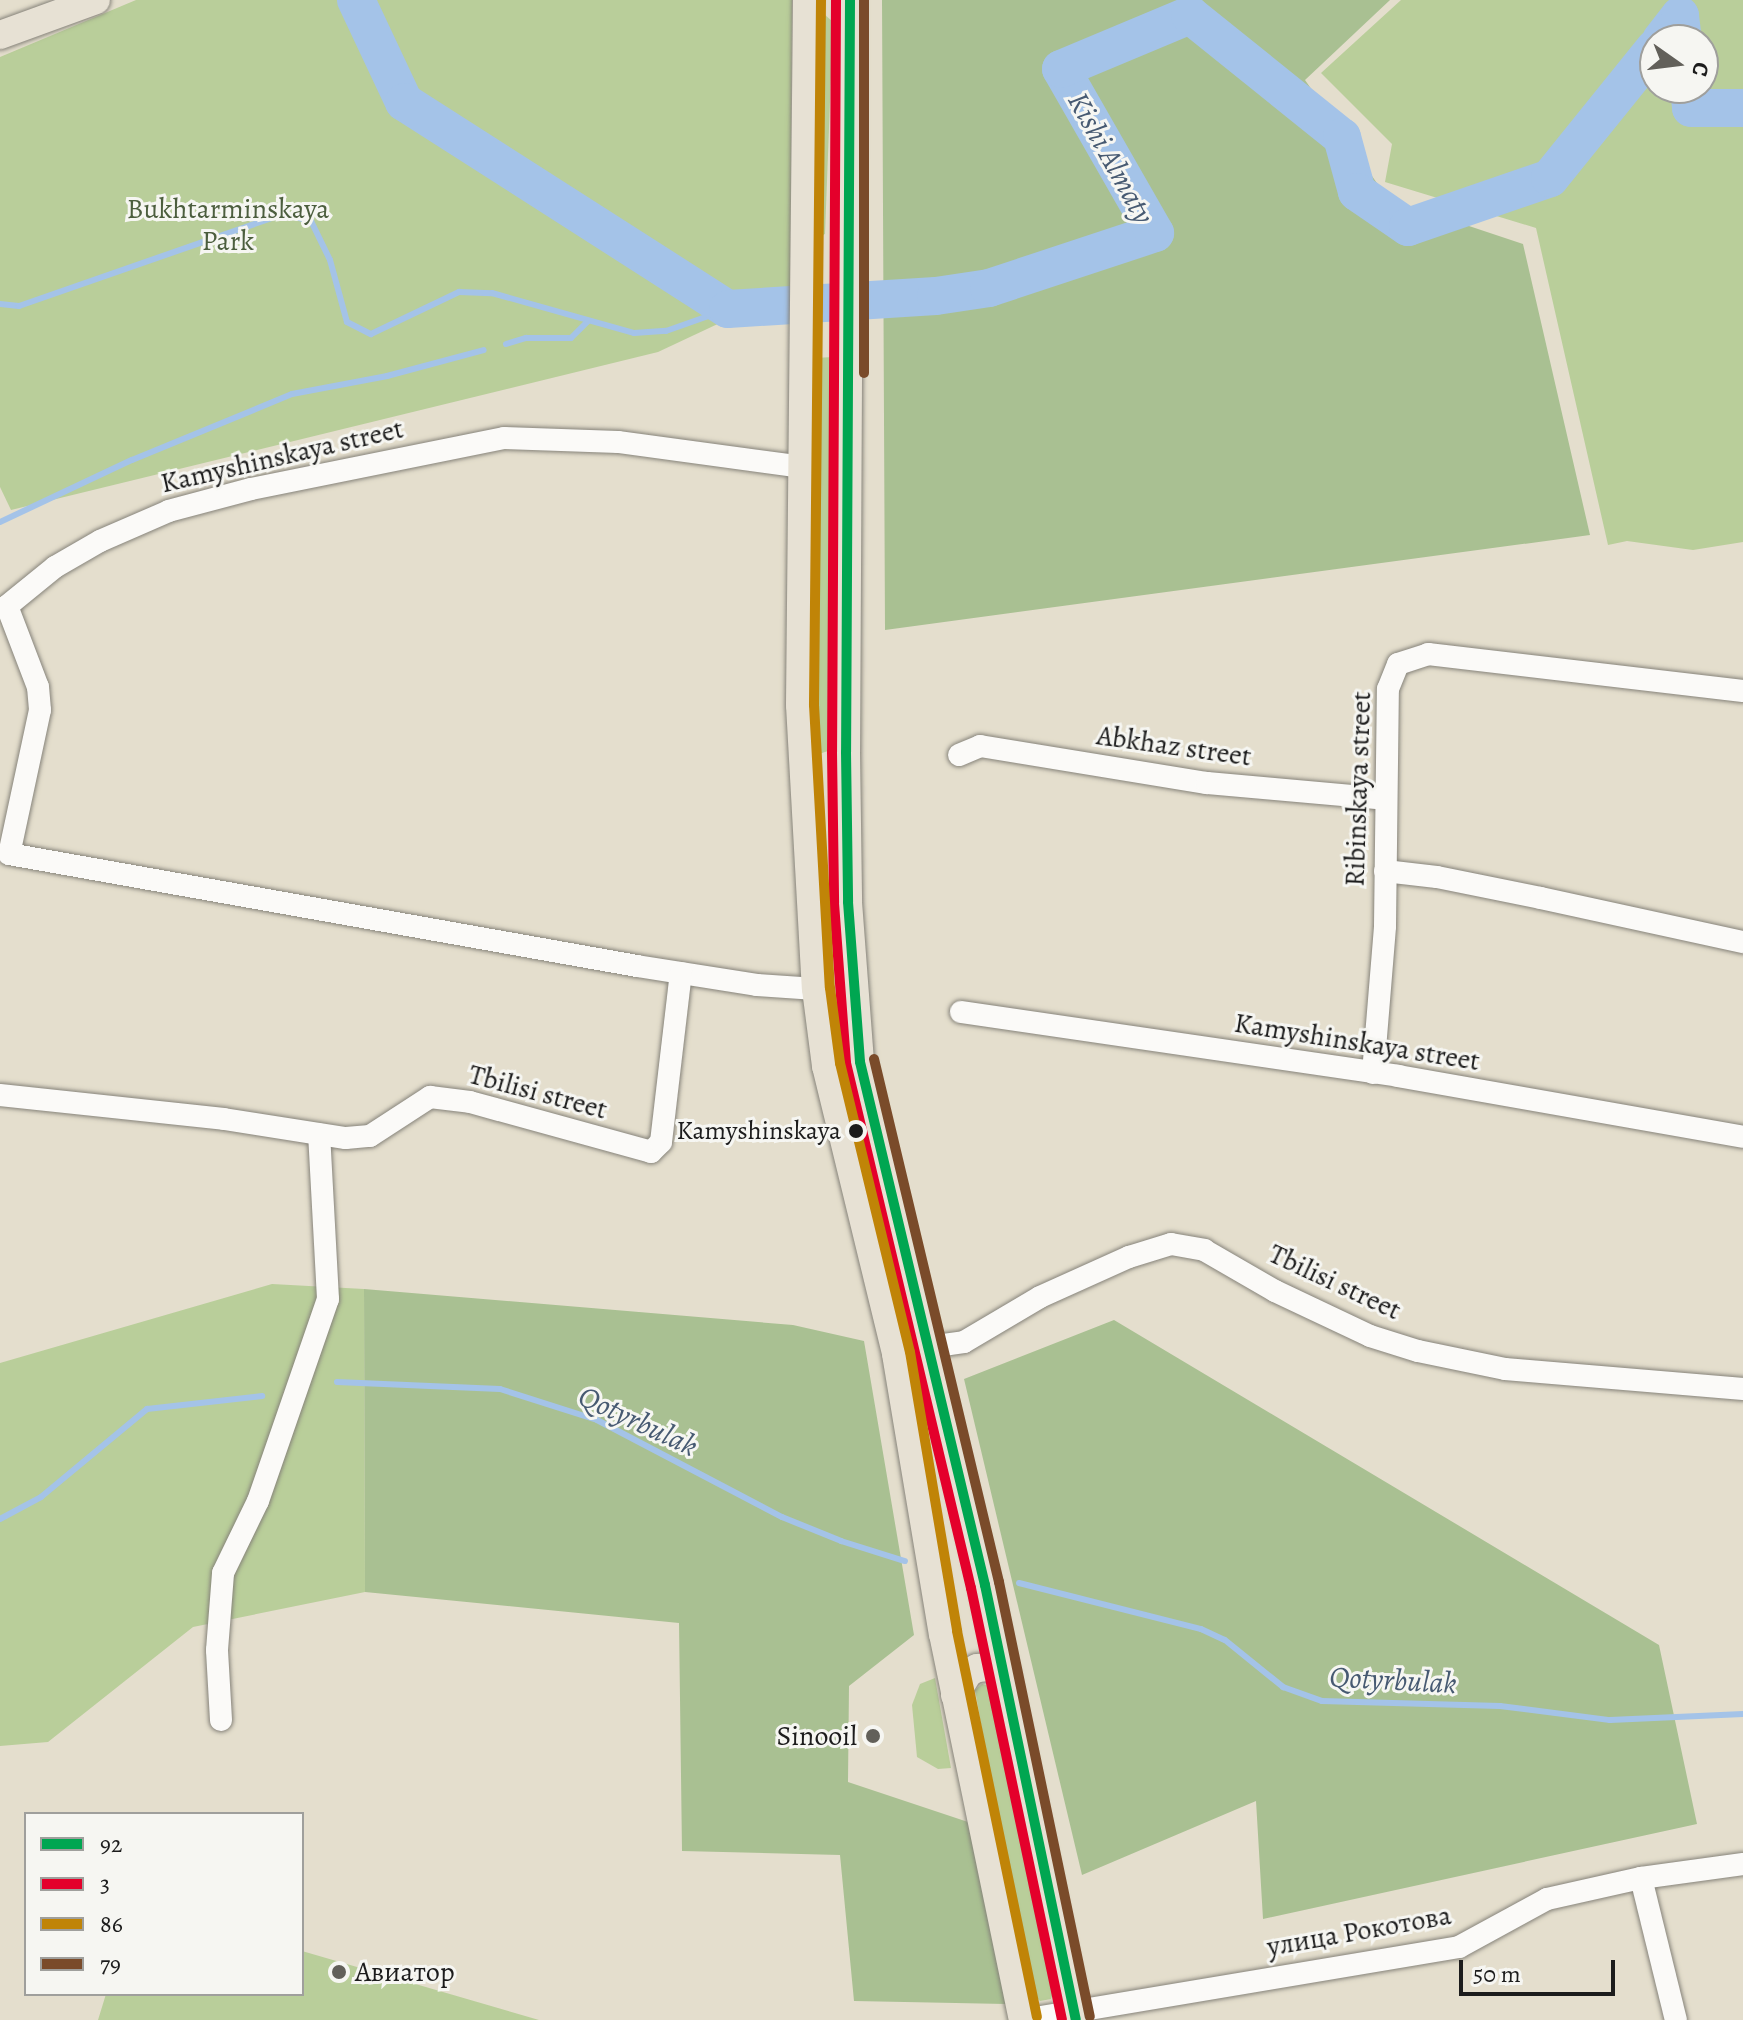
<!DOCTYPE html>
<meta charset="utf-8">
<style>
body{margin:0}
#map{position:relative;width:1743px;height:2020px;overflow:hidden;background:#e4decd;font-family:Alegreya,serif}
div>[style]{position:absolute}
.green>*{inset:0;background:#b9ce9a}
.forest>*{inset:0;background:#a9c092}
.stream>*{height:6px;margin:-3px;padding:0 3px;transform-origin:3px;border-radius:3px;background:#a4c3e8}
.river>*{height:38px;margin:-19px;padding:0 19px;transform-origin:19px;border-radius:19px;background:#a4c3e8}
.roads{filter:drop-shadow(0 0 2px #86837a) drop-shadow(0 0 2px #86837a)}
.minor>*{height:22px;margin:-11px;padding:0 11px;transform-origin:11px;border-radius:11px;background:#fbfaf8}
.major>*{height:28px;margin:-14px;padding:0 14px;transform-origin:14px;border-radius:14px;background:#e7e1d4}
.bus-1>*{height:10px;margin:-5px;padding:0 5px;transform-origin:5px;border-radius:5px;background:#00a651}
.bus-2>*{height:10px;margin:-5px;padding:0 5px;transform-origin:5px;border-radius:5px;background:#e4002b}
.bus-3>*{height:10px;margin:-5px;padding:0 5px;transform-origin:5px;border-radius:5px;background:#c08407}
.bus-4>*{height:10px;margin:-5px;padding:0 5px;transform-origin:5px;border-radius:5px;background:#7a4b2a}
.dots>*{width:22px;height:22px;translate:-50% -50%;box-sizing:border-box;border:4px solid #f6f6f2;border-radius:50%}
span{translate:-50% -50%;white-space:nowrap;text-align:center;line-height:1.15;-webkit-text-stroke:6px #f6f6f2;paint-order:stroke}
.bus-label{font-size:26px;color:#1c1c1c}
.right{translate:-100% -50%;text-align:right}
.park-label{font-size:28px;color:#4c5e3e}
.street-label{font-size:28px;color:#1c1c1c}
.poi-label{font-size:28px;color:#1c1c1c}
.left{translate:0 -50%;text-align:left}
.water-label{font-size:30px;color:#475a72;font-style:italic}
.legend{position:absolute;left:24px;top:1812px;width:280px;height:184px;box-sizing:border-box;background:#f6f6f2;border:2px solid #9f9f9c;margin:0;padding:10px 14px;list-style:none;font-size:24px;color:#1c1c1c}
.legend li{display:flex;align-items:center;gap:16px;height:40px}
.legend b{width:40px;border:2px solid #9f9f9c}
.north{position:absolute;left:1639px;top:24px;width:80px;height:80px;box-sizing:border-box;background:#f6f6f2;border:2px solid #9f9f9c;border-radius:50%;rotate:104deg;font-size:22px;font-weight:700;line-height:32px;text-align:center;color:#1c1c1c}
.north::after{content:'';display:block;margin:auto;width:28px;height:36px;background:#62605a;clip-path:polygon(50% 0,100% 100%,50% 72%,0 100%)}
.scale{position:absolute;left:1459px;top:1960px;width:156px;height:36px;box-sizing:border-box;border:4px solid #1c1c1c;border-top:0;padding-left:10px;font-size:24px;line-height:28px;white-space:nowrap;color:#1c1c1c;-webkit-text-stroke:6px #f6f6f2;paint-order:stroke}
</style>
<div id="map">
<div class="green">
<div style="clip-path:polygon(136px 0,792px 0,790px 290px,658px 352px,11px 510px,0 487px,0 57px)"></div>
<div style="clip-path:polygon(evenodd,1401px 0,1743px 0,1743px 542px,1693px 550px,1627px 541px,1608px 545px,1536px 228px,1385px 182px,1392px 144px,1321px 73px,1401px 0,1655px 40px,1703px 40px,1703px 88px,1655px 88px,1655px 40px)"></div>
<div style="clip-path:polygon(815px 6px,833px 22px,825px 234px,815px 239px)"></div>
<div style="clip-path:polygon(833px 357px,830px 741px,828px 751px,813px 756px,815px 358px)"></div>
<div style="clip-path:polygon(272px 1284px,364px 1289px,365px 1592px,193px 1627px,48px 1742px,0 1746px,0 1363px)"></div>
<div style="clip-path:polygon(935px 1678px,951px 1768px,938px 1769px,917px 1757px,912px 1705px,920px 1684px)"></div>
<div style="clip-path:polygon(982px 1684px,989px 1686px,1057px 1982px,1051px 1999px,1040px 2001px,1035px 1996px,983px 1735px,975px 1690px)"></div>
<div style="clip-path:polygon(302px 1951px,539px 2020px,98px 2020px,106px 1994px,302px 1994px)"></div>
</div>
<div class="forest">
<div style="clip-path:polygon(882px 0,1390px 0,1305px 80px,1388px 199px,1523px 244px,1590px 535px,885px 630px)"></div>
<div style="clip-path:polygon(364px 1289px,793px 1325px,864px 1341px,914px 1635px,849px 1686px,848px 1782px,974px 1824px,1006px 2004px,854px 2001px,840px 1855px,682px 1851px,679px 1623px,365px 1592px)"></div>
<div style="clip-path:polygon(1114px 1320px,1659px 1645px,1697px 1824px,1263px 1919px,1256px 1801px,1082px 1875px,964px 1379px)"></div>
</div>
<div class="stream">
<div style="left:0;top:304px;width:19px;rotate:6deg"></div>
<div style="left:19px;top:306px;width:280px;rotate:-19.2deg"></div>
<div style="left:283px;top:214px;width:29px;rotate:14deg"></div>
<div style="left:311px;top:221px;width:43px;rotate:64deg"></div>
<div style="left:330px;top:260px;width:64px;rotate:74.7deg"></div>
<div style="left:347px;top:322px;width:27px;rotate:27deg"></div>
<div style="left:371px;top:334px;width:98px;rotate:-25.5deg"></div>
<div style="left:459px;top:292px;width:33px;rotate:2deg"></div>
<div style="left:492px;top:293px;width:148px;rotate:15.7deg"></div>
<div style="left:634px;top:333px;width:32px;rotate:-4deg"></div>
<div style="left:666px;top:331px;width:66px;rotate:-19.5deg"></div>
<div style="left:506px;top:344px;width:21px;rotate:-17deg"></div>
<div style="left:526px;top:338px;width:45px"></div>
<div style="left:571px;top:338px;width:24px;rotate:-45deg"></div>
<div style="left:0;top:522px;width:146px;rotate:-25.2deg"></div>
<div style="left:132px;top:460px;width:173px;rotate:-22.4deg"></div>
<div style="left:292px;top:394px;width:97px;rotate:-10.7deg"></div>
<div style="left:387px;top:376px;width:100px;rotate:-15deg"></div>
<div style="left:337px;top:1382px;width:163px;rotate:2.5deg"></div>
<div style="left:500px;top:1389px;width:102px;rotate:17.7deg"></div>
<div style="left:597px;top:1420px;width:209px;rotate:27.7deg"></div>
<div style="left:782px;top:1517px;width:64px;rotate:22.1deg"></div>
<div style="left:841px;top:1541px;width:67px;rotate:17.4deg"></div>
<div style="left:0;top:1519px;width:47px;rotate:-28.2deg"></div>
<div style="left:41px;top:1497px;width:138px;rotate:-39.7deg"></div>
<div style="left:147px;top:1409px;width:116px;rotate:-6.4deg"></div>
<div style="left:1019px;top:1583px;width:188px;rotate:14.2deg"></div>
<div style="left:1201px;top:1629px;width:26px;rotate:25deg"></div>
<div style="left:1225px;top:1640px;width:75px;rotate:39deg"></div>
<div style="left:1283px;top:1687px;width:41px;rotate:19.7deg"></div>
<div style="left:1322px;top:1701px;width:178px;rotate:1.6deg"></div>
<div style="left:1500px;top:1706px;width:111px;rotate:7.3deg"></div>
<div style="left:1610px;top:1720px;width:133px;rotate:-2.6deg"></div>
</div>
<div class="river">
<div style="left:356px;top:0;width:113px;rotate:64.8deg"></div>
<div style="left:404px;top:102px;width:384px;rotate:32.6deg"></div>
<div style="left:728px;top:309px;width:208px;rotate:-3.6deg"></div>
<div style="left:936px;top:296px;width:54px;rotate:-8.6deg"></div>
<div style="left:989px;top:288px;width:175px;rotate:-18.3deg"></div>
<div style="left:1155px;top:233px;width:189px;rotate:-119.8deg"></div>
<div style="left:1061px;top:69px;width:140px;rotate:-22.7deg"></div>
<div style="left:1190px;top:15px;width:195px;rotate:38.8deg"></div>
<div style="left:1342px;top:137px;width:57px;rotate:74.7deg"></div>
<div style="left:1357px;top:192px;width:62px;rotate:34.5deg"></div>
<div style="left:1408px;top:227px;width:150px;rotate:-19deg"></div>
<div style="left:1550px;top:178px;width:167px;rotate:-51.1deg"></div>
<div style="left:1661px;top:40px;width:31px;rotate:-52deg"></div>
<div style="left:1680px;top:16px;width:24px;rotate:83deg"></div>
<div style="left:1689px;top:88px;width:20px;rotate:84deg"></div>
<div style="left:1691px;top:108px;width:52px"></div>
</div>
<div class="roads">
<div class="minor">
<div style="left:803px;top:467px;width:187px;rotate:-172.3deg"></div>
<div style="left:618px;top:442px;width:114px;rotate:-178deg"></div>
<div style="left:504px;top:438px;width:258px;rotate:168.6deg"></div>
<div style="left:251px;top:489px;width:85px;rotate:165deg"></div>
<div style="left:169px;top:511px;width:75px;rotate:156.5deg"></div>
<div style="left:100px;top:541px;width:52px;rotate:150deg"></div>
<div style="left:55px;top:567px;width:62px;rotate:140.9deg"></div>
<div style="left:7px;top:606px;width:87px;rotate:69.1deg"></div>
<div style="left:38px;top:687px;width:23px;rotate:85deg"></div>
<div style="left:40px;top:710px;width:147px;rotate:102.1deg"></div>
<div style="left:9px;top:854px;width:638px;rotate:10.11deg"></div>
<div style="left:637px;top:966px;width:121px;rotate:9deg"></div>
<div style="left:757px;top:985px;width:59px;rotate:3.9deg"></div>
<div style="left:959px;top:755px;width:23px;rotate:-23deg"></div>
<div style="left:980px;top:746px;width:230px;rotate:9.3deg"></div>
<div style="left:1207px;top:783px;width:179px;rotate:5.1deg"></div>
<div style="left:1385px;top:871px;width:52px;rotate:6.6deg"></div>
<div style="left:1437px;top:877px;width:106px;rotate:11.4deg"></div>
<div style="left:1541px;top:898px;width:207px;rotate:12.3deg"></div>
<div style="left:961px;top:1012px;width:442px;rotate:8.3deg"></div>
<div style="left:1398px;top:1076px;width:350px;rotate:10deg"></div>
<div style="left:1373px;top:1073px;width:147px;rotate:-85.3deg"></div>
<div style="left:1385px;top:926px;width:237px;rotate:-89.3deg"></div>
<div style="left:1388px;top:689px;width:27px;rotate:-68deg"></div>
<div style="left:1398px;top:664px;width:32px;rotate:-18deg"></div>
<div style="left:1428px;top:654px;width:317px;rotate:6.7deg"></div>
<div style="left:0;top:1095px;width:225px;rotate:6.1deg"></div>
<div style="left:224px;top:1119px;width:123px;rotate:8.9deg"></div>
<div style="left:346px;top:1138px;width:24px;rotate:-5deg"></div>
<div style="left:370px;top:1136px;width:72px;rotate:-33deg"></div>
<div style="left:430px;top:1097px;width:40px;rotate:7.1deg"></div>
<div style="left:470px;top:1102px;width:188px;rotate:15.4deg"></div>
<div style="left:651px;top:1152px;width:14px;rotate:-45deg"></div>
<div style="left:661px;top:1142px;width:170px;rotate:-83.3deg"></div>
<div style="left:929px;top:1347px;width:35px;rotate:-8deg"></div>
<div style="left:964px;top:1342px;width:88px;rotate:-30.6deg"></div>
<div style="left:1040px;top:1297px;width:98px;rotate:-24.2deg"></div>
<div style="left:1129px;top:1257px;width:44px;rotate:-17.2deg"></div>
<div style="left:1171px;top:1244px;width:34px;rotate:10deg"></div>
<div style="left:1204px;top:1250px;width:82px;rotate:30deg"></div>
<div style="left:1275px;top:1291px;width:105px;rotate:25.3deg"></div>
<div style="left:1370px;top:1336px;width:50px;rotate:17.4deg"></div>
<div style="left:1418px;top:1351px;width:89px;rotate:11.7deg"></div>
<div style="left:1505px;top:1369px;width:239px;rotate:4.8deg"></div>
<div style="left:221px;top:1720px;width:70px;rotate:-93.3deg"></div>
<div style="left:217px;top:1650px;width:77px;rotate:-85.5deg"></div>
<div style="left:223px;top:1573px;width:80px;rotate:-64.1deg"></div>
<div style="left:258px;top:1501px;width:214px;rotate:-70.9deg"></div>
<div style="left:328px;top:1299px;width:165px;rotate:-93.1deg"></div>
<div style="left:1641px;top:1878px;width:146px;rotate:76.2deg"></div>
<div style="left:1023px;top:2020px;width:442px;rotate:-9.5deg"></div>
<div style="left:1459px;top:1947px;width:100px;rotate:-28.6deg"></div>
<div style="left:1547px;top:1899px;width:96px;rotate:-12.6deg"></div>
<div style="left:1641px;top:1878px;width:103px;rotate:-7.8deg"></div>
</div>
<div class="major">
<div style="left:807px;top:0;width:705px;rotate:90.57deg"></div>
<div style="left:800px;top:705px;width:284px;rotate:86.8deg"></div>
<div style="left:816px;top:989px;width:78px;rotate:82.6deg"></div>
<div style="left:826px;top:1066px;width:296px;rotate:76.3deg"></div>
<div style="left:896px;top:1354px;width:284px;rotate:80.5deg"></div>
<div style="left:943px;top:1634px;width:394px;rotate:78.3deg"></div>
<div style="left:850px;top:0;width:752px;rotate:90.3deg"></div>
<div style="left:846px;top:752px;width:150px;rotate:89.2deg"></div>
<div style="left:848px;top:902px;width:160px;rotate:85.7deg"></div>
<div style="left:860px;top:1062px;width:114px;rotate:77.8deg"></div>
<div style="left:884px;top:1173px;width:424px;rotate:76.2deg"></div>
<div style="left:985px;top:1585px;width:444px;rotate:78.2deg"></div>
<div style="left:0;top:35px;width:102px;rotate:-20deg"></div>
<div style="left:955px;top:1695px;width:26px;rotate:-59deg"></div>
<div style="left:968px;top:1673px;width:10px;rotate:-29deg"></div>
<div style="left:977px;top:1668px;width:16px;rotate:-4deg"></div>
<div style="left:993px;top:1667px;width:13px;rotate:27deg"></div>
</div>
</div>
<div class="bus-1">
<div style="left:850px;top:0;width:752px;rotate:90.3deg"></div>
<div style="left:846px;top:752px;width:150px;rotate:89.2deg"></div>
<div style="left:848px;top:902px;width:160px;rotate:85.7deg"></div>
<div style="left:860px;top:1062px;width:538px;rotate:76.56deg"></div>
<div style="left:985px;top:1585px;width:444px;rotate:78.2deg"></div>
</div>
<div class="bus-2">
<div style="left:836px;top:0;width:752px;rotate:90.3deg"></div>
<div style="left:832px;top:752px;width:151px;rotate:89.2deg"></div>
<div style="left:834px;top:903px;width:160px;rotate:85.7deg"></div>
<div style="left:846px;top:1063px;width:540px;rotate:76.61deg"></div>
<div style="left:971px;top:1588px;width:441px;rotate:78.1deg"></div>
</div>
<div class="bus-3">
<div style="left:821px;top:0;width:705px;rotate:90.57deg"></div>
<div style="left:814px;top:705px;width:283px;rotate:86.8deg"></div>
<div style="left:830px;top:988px;width:76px;rotate:82.4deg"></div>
<div style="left:840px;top:1063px;width:297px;rotate:76.4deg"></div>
<div style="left:910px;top:1352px;width:283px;rotate:80.4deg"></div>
<div style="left:957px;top:1631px;width:394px;rotate:78.3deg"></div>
</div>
<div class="bus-4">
<div style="left:864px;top:0;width:373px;rotate:90deg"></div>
<div style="left:874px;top:1059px;width:538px;rotate:76.56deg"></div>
<div style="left:999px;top:1582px;width:444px;rotate:78.2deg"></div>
</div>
<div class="dots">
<div style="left:856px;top:1131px;background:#1c1c1c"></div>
<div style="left:873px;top:1736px;background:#62605a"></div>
<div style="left:339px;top:1972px;background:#62605a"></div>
</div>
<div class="bus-label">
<span class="right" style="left:841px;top:1131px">Kamyshinskaya</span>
</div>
<div class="park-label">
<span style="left:228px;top:225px">Bukhtarminskaya<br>Park</span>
</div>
<div class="street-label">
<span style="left:282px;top:456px;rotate:-13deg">Kamyshinskaya street</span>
<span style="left:1174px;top:746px;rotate:8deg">Abkhaz street</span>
<span style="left:1358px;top:789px;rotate:-88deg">Ribinskaya street</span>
<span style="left:1357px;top:1042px;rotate:9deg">Kamyshinskaya street</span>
<span style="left:538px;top:1092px;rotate:15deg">Tbilisi street</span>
<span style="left:1335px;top:1282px;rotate:25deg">Tbilisi street</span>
<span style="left:1359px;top:1931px;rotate:-10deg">улица Рокотова</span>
</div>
<div class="poi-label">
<span class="right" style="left:857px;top:1736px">Sinooil</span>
<span class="left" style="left:355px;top:1972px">Авиатор</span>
</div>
<div class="water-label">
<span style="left:1111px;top:158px;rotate:61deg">Kіshі Almaty</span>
<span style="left:638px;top:1421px;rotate:25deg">Qotyrbulak</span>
<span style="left:1393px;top:1680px;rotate:3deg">Qotyrbulak</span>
</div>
<ul class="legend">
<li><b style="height:10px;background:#00a651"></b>92</li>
<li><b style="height:10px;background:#e4002b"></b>3</li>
<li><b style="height:10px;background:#c08407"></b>86</li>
<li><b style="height:10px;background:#7a4b2a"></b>79</li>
</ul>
<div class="north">С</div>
<div class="scale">50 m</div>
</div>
